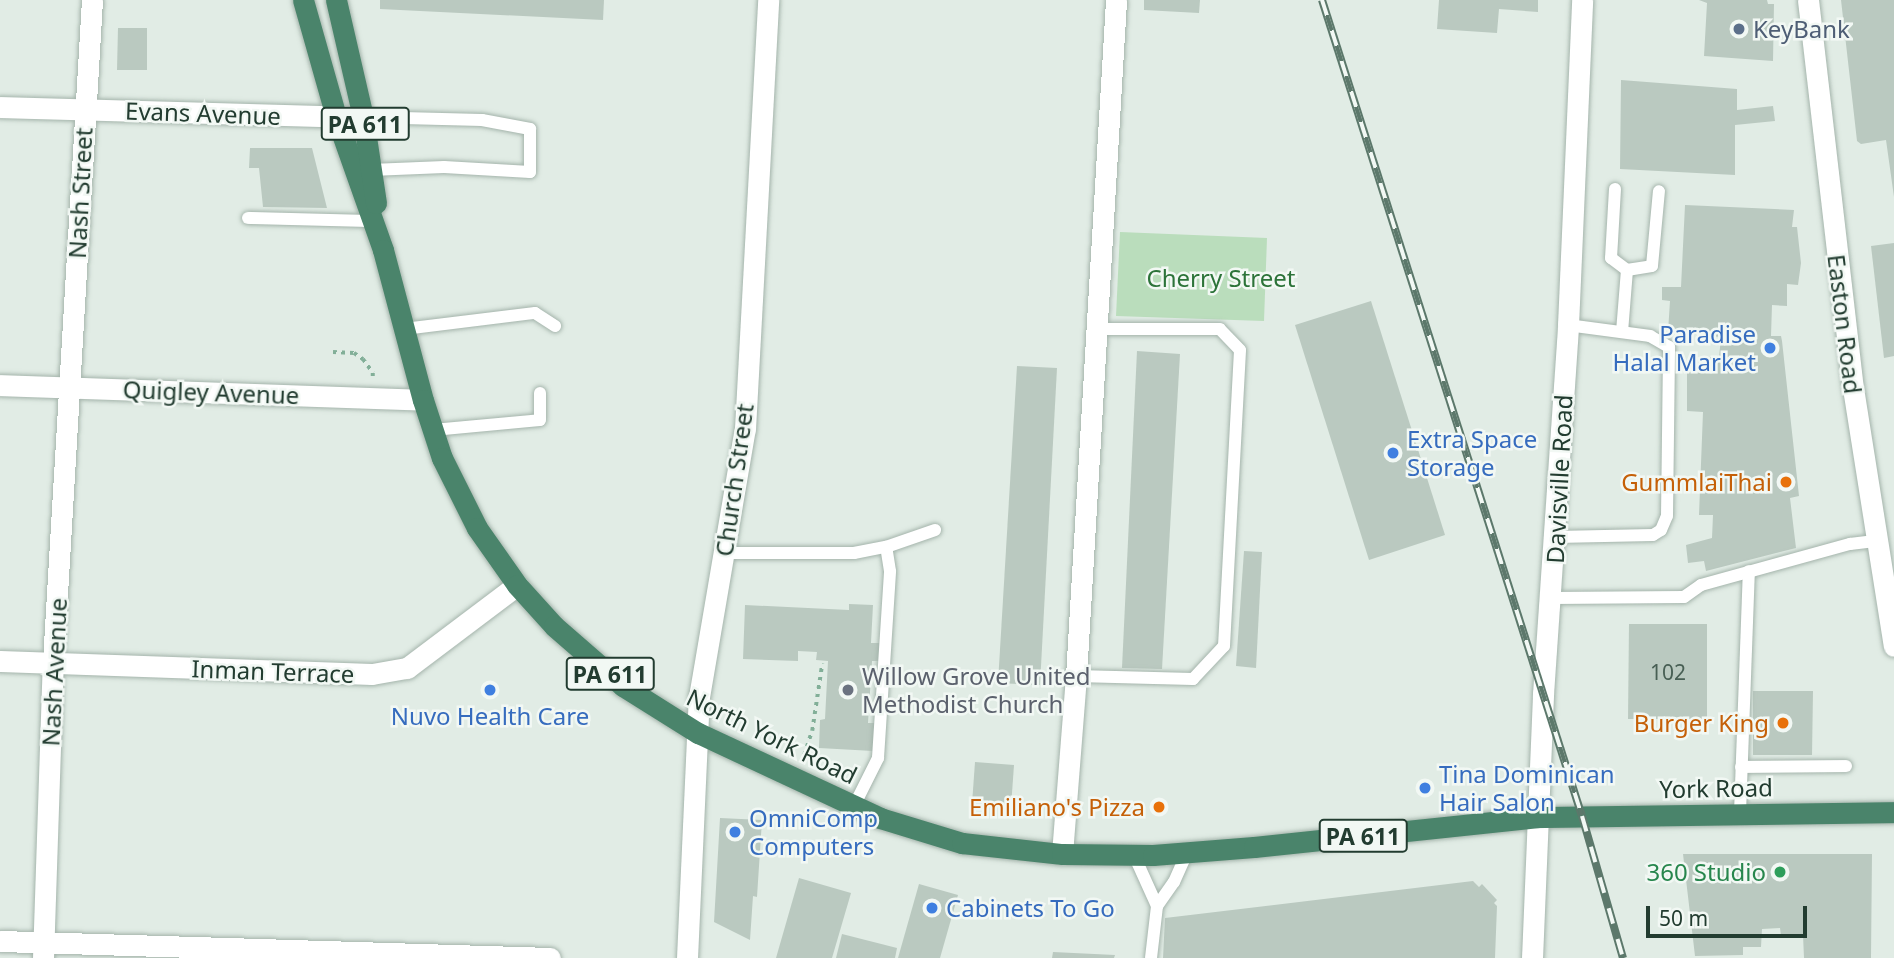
<!DOCTYPE html>
<style>
body{margin:0}
#map{position:relative;width:1894px;height:958px;overflow:hidden;background:#e1ece5;font-family:"Noto Sans",sans-serif}
div>[style]{position:absolute}
.green>*{inset:0;background:#baddbc}
.building>*{inset:0;background:#bac9c0}
.path>*{height:3.5px;margin-top:-1.75px;transform-origin:0;background:repeating-linear-gradient(90deg,#82af98 0 3.5px,transparent 0 8.5px)}
.roads{filter:drop-shadow(0 0 2px #a4b4ab) drop-shadow(0 0 2px #a4b4ab)}
.service>*{height:12px;margin:-6px;padding:0 6px;transform-origin:6px;border-radius:6px;background:#fff}
.minor>*{height:21px;margin:-10.5px;padding:0 10.5px;transform-origin:10.5px;border-radius:10.5px;background:#fff}
.tertiary>*{height:21px;margin:-10.5px;padding:0 10.5px;transform-origin:10.5px;border-radius:10.5px;background:#fff}
.secondary>*{height:21px;margin:-10.5px;padding:0 10.5px;transform-origin:10.5px;border-radius:10.5px;background:#fff}
.trunk>*{height:21px;margin:-10.5px;padding:0 10.5px;transform-origin:10.5px;border-radius:10.5px;background:#4a846b}
.rail>*{height:8px;margin-top:-4px;transform-origin:0;background:repeating-linear-gradient(90deg,#f2f8f4 0 16px,#5c786b 0 32px);box-sizing:border-box;border-block:2px solid #5c786b}
.dots>*{width:19px;height:19px;translate:-50% -50%;box-sizing:border-box;border:4px solid #f2f8f4;border-radius:50%}
span{translate:-50% -50%;white-space:nowrap;text-align:center;line-height:1.15;-webkit-text-stroke:5px #f2f8f4;paint-order:stroke}
.number-label{font-size:21px;color:#485f54}
.number-label span{-webkit-text-stroke-width:0}
.shield-label span{padding:2px 5px;background:#f2f8f4;border:2px solid;border-radius:5px;-webkit-text-stroke-width:0}
.shield-label{font-size:23px;color:#223c30;font-weight:700}
.service-label{font-size:24px;color:#4e5e75}
.left{translate:0 -50%;text-align:left}
.street-label{font-size:24px;color:#223c30}
.park-label{font-size:24px;color:#2c7339}
.shop-label{font-size:24px;color:#366cbe}
.right{translate:-100% -50%;text-align:right}
.food-label{font-size:24px;color:#c56008}
.worship-label{font-size:24px;color:#5b616d}
.leisure-label{font-size:24px;color:#27864d}
.scale{position:absolute;left:1646px;top:906px;width:161px;height:32px;box-sizing:border-box;border:4px solid #223c30;border-top:0;padding-left:9px;font-size:21px;line-height:24px;white-space:nowrap;color:#223c30;-webkit-text-stroke:5px #f2f8f4;paint-order:stroke}
</style>
<div id="map">
<div class="green">
<div style="clip-path:polygon(1120px 232px,1267px 238px,1264px 321px,1116px 316px)"></div>
</div>
<div class="building">
<div style="clip-path:polygon(380px 0,604px 0,603px 20px,380px 9px)"></div>
<div style="clip-path:polygon(1144px 0,1200px 0,1199px 13px,1144px 10px)"></div>
<div style="clip-path:polygon(1439px 0,1538px 0,1538px 12px,1499px 9px,1497px 33px,1437px 29px)"></div>
<div style="clip-path:polygon(1699px 0,1767px 0,1768px 4px,1774px 4px,1773px 61px,1704px 56px,1707px 3px)"></div>
<div style="clip-path:polygon(1841px 0,1894px 0,1894px 197px,1886px 140px,1861px 144px,1857px 141px)"></div>
<div style="clip-path:polygon(118px 28px,147px 28px,147px 70px,117px 70px)"></div>
<div style="clip-path:polygon(1621px 80px,1737px 89px,1737px 110px,1773px 106px,1775px 121px,1735px 125px,1735px 175px,1620px 169px)"></div>
<div style="clip-path:polygon(250px 148px,312px 148px,327px 208px,263px 207px,259px 168px,249px 168px)"></div>
<div style="clip-path:polygon(1685px 205px,1794px 210px,1792px 227px,1797px 227px,1801px 263px,1798px 285px,1787px 284px,1787px 306px,1772px 305px,1771px 336px,1781px 336px,1782px 341px,1799px 496px,1790px 498px,1796px 548px,1706px 571px,1704px 561px,1688px 563px,1686px 545px,1712px 538px,1713px 515px,1699px 515px,1703px 412px,1687px 411px,1687px 372px,1710px 373px,1710px 357px,1719px 358px,1721px 337px,1668px 332px,1670px 301px,1662px 300px,1662px 287px,1681px 287px)"></div>
<div style="clip-path:polygon(1894px 243px,1894px 356px,1884px 358px,1871px 246px)"></div>
<div style="clip-path:polygon(1371px 301px,1445px 535px,1369px 560px,1295px 325px)"></div>
<div style="clip-path:polygon(1137px 351px,1180px 354px,1162px 669px,1122px 668px)"></div>
<div style="clip-path:polygon(1017px 366px,1057px 368px,1040px 685px,998px 683px)"></div>
<div style="clip-path:polygon(1244px 551px,1262px 552px,1256px 668px,1236px 666px)"></div>
<div style="clip-path:polygon(849px 604px,873px 605px,871px 643px,880px 643px,879px 661px,872px 661px,868px 723px,875px 723px,873px 751px,819px 748px,820px 720px,825px 719px,828px 661px,816px 660px,817px 652px,798px 651px,798px 661px,743px 659px,745px 605px,849px 610px)"></div>
<div style="clip-path:polygon(1629px 624px,1707px 624px,1707px 719px,1628px 719px)"></div>
<div style="clip-path:polygon(1753px 691px,1813px 691px,1812px 755px,1753px 755px)"></div>
<div style="clip-path:polygon(975px 762px,1014px 765px,1011px 807px,972px 804px)"></div>
<div style="clip-path:polygon(720px 818px,762px 820px,757px 897px,753px 896px,750px 940px,714px 922px)"></div>
<div style="clip-path:polygon(1683px 854px,1872px 854px,1871px 958px,1804px 958px,1803px 935px,1781px 936px,1780px 928px,1762px 929px,1761px 947px,1743px 947px,1743px 955px,1695px 956px)"></div>
<div style="clip-path:polygon(799px 878px,851px 893px,832px 958px,776px 958px)"></div>
<div style="clip-path:polygon(1473px 881px,1479px 887px,1482px 884px,1497px 900px,1494px 903px,1497px 906px,1495px 958px,1163px 958px,1165px 918px)"></div>
<div style="clip-path:polygon(919px 884px,958px 895px,940px 958px,898px 958px)"></div>
<div style="clip-path:polygon(842px 934px,897px 948px,895px 958px,836px 958px)"></div>
<div style="clip-path:polygon(1053px 952px,1115px 955px,1114px 958px,1052px 958px)"></div>
</div>
<div class="path">
<div style="left:333px;top:352px;width:21px;rotate:3deg"></div>
<div style="left:354px;top:353px;width:11px;rotate:34deg"></div>
<div style="left:363px;top:359px;width:17px;rotate:54deg"></div>
<div style="left:373px;top:373px;width:6px;rotate:90deg"></div>
<div style="left:804px;top:755px;width:25px;rotate:-72deg"></div>
<div style="left:812px;top:731px;width:68px;rotate:-81.5deg"></div>
</div>
<div class="roads">
<div class="service">
<div style="left:363px;top:117px;width:119px;rotate:1.4deg"></div>
<div style="left:482px;top:120px;width:49px;rotate:10.6deg"></div>
<div style="left:530px;top:129px;width:43px;rotate:90deg"></div>
<div style="left:530px;top:172px;width:86px;rotate:-176.7deg"></div>
<div style="left:444px;top:167px;width:73px;rotate:177.6deg"></div>
<div style="left:1615px;top:189px;width:69px;rotate:93.3deg"></div>
<div style="left:1611px;top:258px;width:20px;rotate:37deg"></div>
<div style="left:248px;top:218px;width:125px;rotate:1.4deg"></div>
<div style="left:404px;top:329px;width:132px;rotate:-7deg"></div>
<div style="left:535px;top:313px;width:24px;rotate:33deg"></div>
<div style="left:1622px;top:332px;width:62px;rotate:-85.4deg"></div>
<div style="left:1627px;top:270px;width:25px;rotate:-9deg"></div>
<div style="left:1652px;top:266px;width:75px;rotate:-84.7deg"></div>
<div style="left:433px;top:430px;width:107px;rotate:-5.3deg"></div>
<div style="left:540px;top:420px;width:27px;rotate:-90deg"></div>
<div style="left:1556px;top:537px;width:97px;rotate:-1.2deg"></div>
<div style="left:1653px;top:535px;width:9px;rotate:-32deg"></div>
<div style="left:1661px;top:530px;width:15px;rotate:-67deg"></div>
<div style="left:1667px;top:516px;width:169px;rotate:-89.3deg"></div>
<div style="left:1669px;top:347px;width:22px;rotate:-150deg"></div>
<div style="left:1650px;top:336px;width:83px;rotate:-172.4deg"></div>
<div style="left:724px;top:553px;width:130px"></div>
<div style="left:854px;top:553px;width:33px;rotate:-11deg"></div>
<div style="left:886px;top:547px;width:52px;rotate:-19.1deg"></div>
<div style="left:1551px;top:598px;width:133px;rotate:-0.4deg"></div>
<div style="left:1684px;top:597px;width:21px;rotate:-35deg"></div>
<div style="left:1701px;top:585px;width:155px;rotate:-15.4deg"></div>
<div style="left:1850px;top:544px;width:25px;rotate:-7deg"></div>
<div style="left:1076px;top:676px;width:117px;rotate:1.5deg"></div>
<div style="left:1193px;top:679px;width:45px;rotate:-46.8deg"></div>
<div style="left:1224px;top:646px;width:296px;rotate:-86.9deg"></div>
<div style="left:1240px;top:350px;width:29px;rotate:-134deg"></div>
<div style="left:1220px;top:329px;width:125px;rotate:180deg"></div>
<div style="left:1741px;top:767px;width:105px;rotate:-0.5deg"></div>
<div style="left:854px;top:806px;width:54px;rotate:-63.4deg"></div>
<div style="left:878px;top:758px;width:187px;rotate:-86.3deg"></div>
<div style="left:890px;top:571px;width:24px;rotate:-99deg"></div>
<div style="left:1740px;top:813px;width:242px;rotate:-87.9deg"></div>
<div style="left:1134px;top:855px;width:56px;rotate:65.7deg"></div>
<div style="left:1151px;top:958px;width:52px;rotate:-83.4deg"></div>
<div style="left:1157px;top:906px;width:29px;rotate:-55deg"></div>
<div style="left:1174px;top:882px;width:32px;rotate:-66deg"></div>
</div>
<div class="minor">
<div style="left:0;top:107px;width:363px;rotate:1.6deg"></div>
<div style="left:0;top:385px;width:423px;rotate:2deg"></div>
<div style="left:0;top:661px;width:372px;rotate:2deg"></div>
<div style="left:372px;top:674px;width:36px;rotate:-10deg"></div>
<div style="left:407px;top:668px;width:138px;rotate:-37deg"></div>
<div style="left:1062px;top:854px;width:179px;rotate:-85.5deg"></div>
<div style="left:1076px;top:676px;width:677px;rotate:-86.61deg"></div>
<div style="left:0;top:941px;width:550px;rotate:1.77deg"></div>
<div style="left:43px;top:958px;width:296px;rotate:-88.1deg"></div>
<div style="left:53px;top:662px;width:663px;rotate:-86.63deg"></div>
<div style="left:687px;top:958px;width:261px;rotate:-87.4deg"></div>
<div style="left:699px;top:697px;width:272px;rotate:-80.3deg"></div>
<div style="left:745px;top:429px;width:430px;rotate:-86.9deg"></div>
</div>
<div class="tertiary">
<div style="left:1532px;top:958px;width:264px;rotate:-87.6deg"></div>
<div style="left:1543px;top:694px;width:370px;rotate:-86.1deg"></div>
<div style="left:1568px;top:325px;width:325px;rotate:-87.5deg"></div>
</div>
<div class="secondary">
<div style="left:1808px;top:0;width:391px;rotate:83.4deg"></div>
<div style="left:1853px;top:388px;width:261px;rotate:81deg"></div>
</div>
<div class="trunk">
<div style="left:303px;top:0;width:122px;rotate:74.2deg"></div>
<div style="left:336px;top:117px;width:141px;rotate:70.5deg"></div>
<div style="left:383px;top:250px;width:155px;rotate:75.1deg"></div>
<div style="left:423px;top:400px;width:61px;rotate:71.9deg"></div>
<div style="left:442px;top:458px;width:78px;rotate:63.4deg"></div>
<div style="left:477px;top:528px;width:70px;rotate:54.9deg"></div>
<div style="left:517px;top:585px;width:55px;rotate:47.9deg"></div>
<div style="left:554px;top:626px;width:91px;rotate:41deg"></div>
<div style="left:623px;top:686px;width:89px;rotate:32.1deg"></div>
<div style="left:698px;top:733px;width:201px;rotate:25deg"></div>
<div style="left:880px;top:818px;width:86px;rotate:17deg"></div>
<div style="left:962px;top:843px;width:101px;rotate:6.3deg"></div>
<div style="left:1062px;top:854px;width:91px;rotate:0.6deg"></div>
<div style="left:1153px;top:855px;width:101px;rotate:-4.5deg"></div>
<div style="left:1254px;top:847px;width:286px;rotate:-6deg"></div>
<div style="left:1538px;top:817px;width:356px;rotate:-0.8deg"></div>
<div style="left:336px;top:0;width:120px;rotate:77deg"></div>
<div style="left:363px;top:117px;width:87px;rotate:81.4deg"></div>
</div>
</div>
<div class="rail">
<div style="left:1322px;top:0;width:856px;rotate:72.33deg"></div>
<div style="left:1582px;top:816px;width:148px;rotate:73.9deg"></div>
</div>
<div class="dots">
<div style="left:1739px;top:29px;background:#5c6f8a"></div>
<div style="left:1770px;top:348px;background:#3f7fe0"></div>
<div style="left:1393px;top:453px;background:#3f7fe0"></div>
<div style="left:1786px;top:482px;background:#e8710a"></div>
<div style="left:490px;top:690px;background:#3f7fe0"></div>
<div style="left:848px;top:690px;background:#6b7280"></div>
<div style="left:1783px;top:723px;background:#e8710a"></div>
<div style="left:1425px;top:788px;background:#3f7fe0"></div>
<div style="left:1159px;top:807px;background:#e8710a"></div>
<div style="left:735px;top:832px;background:#3f7fe0"></div>
<div style="left:1780px;top:872px;background:#2e9e5b"></div>
<div style="left:932px;top:908px;background:#3f7fe0"></div>
</div>
<div class="number-label">
<span style="left:1668px;top:672px">102</span>
</div>
<div class="shield-label">
<span style="left:365px;top:124px">PA 611</span>
<span style="left:610px;top:674px">PA 611</span>
<span style="left:1363px;top:836px">PA 611</span>
</div>
<div class="service-label">
<span class="left" style="left:1753px;top:29px">KeyBank</span>
</div>
<div class="street-label">
<span style="left:203px;top:113px;rotate:2deg">Evans Avenue</span>
<span style="left:80px;top:193px;rotate:-87deg">Nash Street</span>
<span style="left:1845px;top:324px;rotate:83deg">Easton Road</span>
<span style="left:211px;top:392px;rotate:2deg">Quigley Avenue</span>
<span style="left:1559px;top:479px;rotate:-87deg">Davisville Road</span>
<span style="left:734px;top:480px;rotate:-82deg">Church Street</span>
<span style="left:273px;top:671px;rotate:2deg">Inman Terrace</span>
<span style="left:54px;top:672px;rotate:-87deg">Nash Avenue</span>
<span style="left:772px;top:736px;rotate:26deg">North York Road</span>
<span style="left:1716px;top:788px;rotate:-1deg">York Road</span>
</div>
<div class="park-label">
<span style="left:1221px;top:278px">Cherry Street</span>
</div>
<div class="shop-label">
<span class="right" style="left:1756px;top:348px">Paradise<br>Halal Market</span>
<span class="left" style="left:1407px;top:453px">Extra Space<br>Storage</span>
<span style="left:490px;top:716px">Nuvo Health Care</span>
<span class="left" style="left:1439px;top:788px">Tina Dominican<br>Hair Salon</span>
<span class="left" style="left:749px;top:832px">OmniComp<br>Computers</span>
<span class="left" style="left:946px;top:908px">Cabinets To Go</span>
</div>
<div class="food-label">
<span class="right" style="left:1772px;top:482px">GummlaiThai</span>
<span class="right" style="left:1769px;top:723px">Burger King</span>
<span class="right" style="left:1145px;top:807px">Emiliano's Pizza</span>
</div>
<div class="worship-label">
<span class="left" style="left:862px;top:690px">Willow Grove United<br>Methodist Church</span>
</div>
<div class="leisure-label">
<span class="right" style="left:1766px;top:872px">360 Studio</span>
</div>
<div class="scale">50 m</div>
</div>
